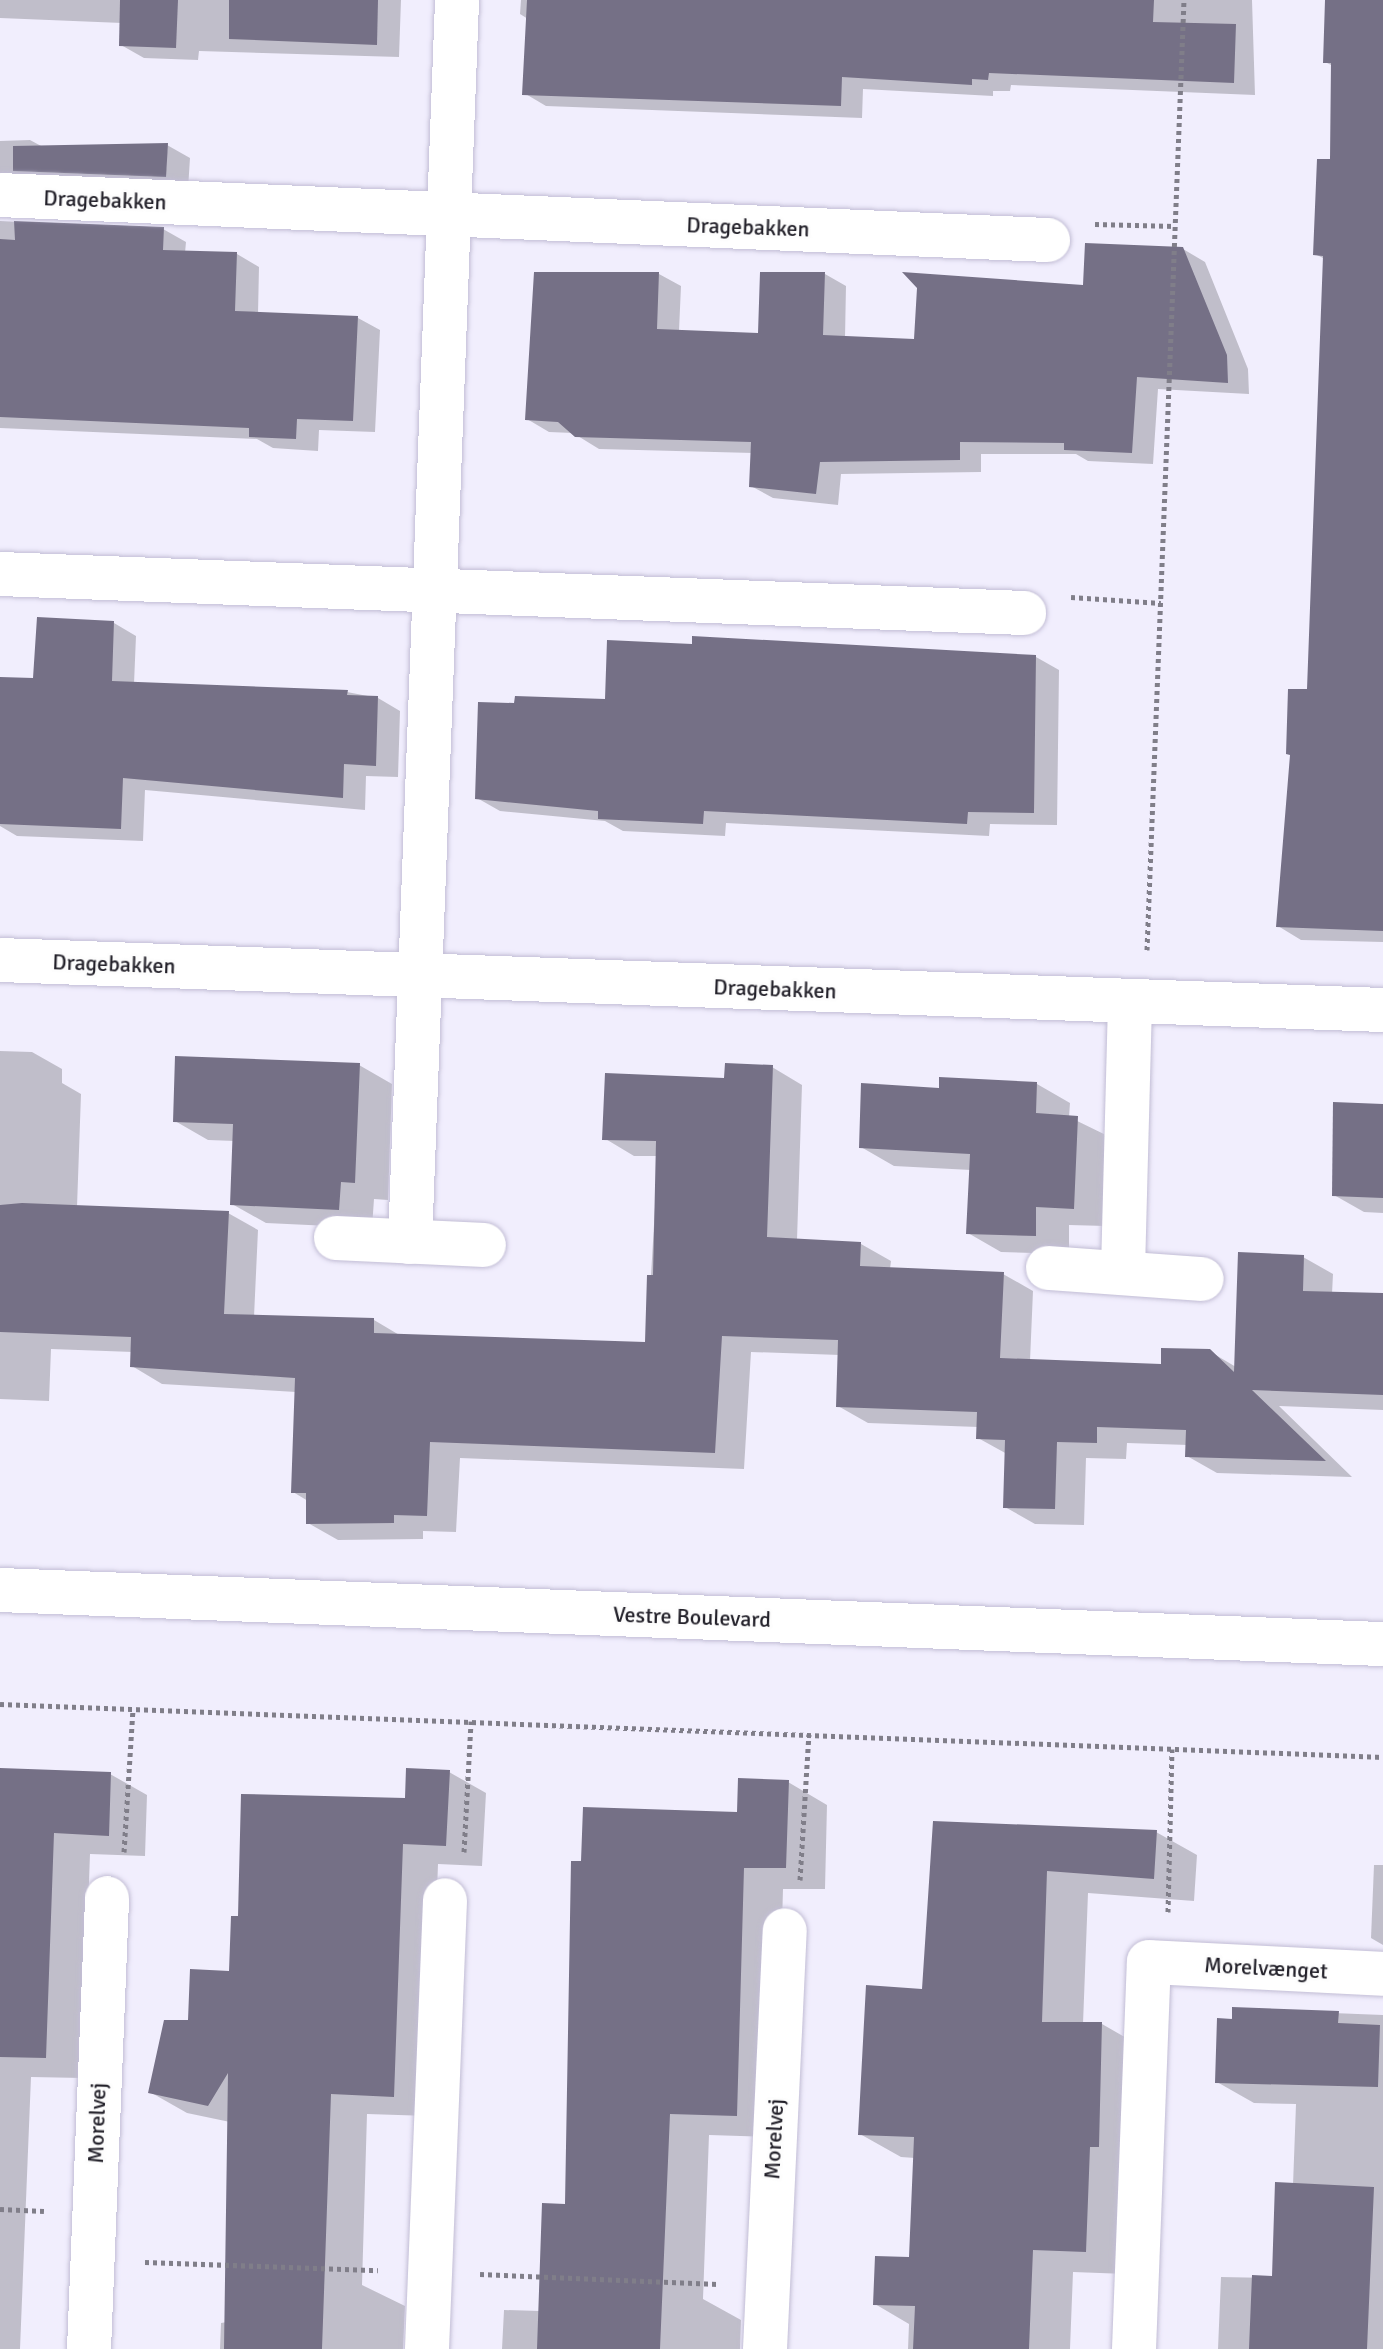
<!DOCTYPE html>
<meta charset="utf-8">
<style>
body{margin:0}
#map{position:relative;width:1383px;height:2349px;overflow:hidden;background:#f1eefd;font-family:Signika,sans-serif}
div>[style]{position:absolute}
.shadow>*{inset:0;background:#0003}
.building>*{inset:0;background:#757086}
.path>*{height:5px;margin-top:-2.5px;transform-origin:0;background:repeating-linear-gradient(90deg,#807e89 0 4px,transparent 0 8px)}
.roads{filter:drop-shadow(0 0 2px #c2bdd5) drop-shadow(0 0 2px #c2bdd5)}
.minor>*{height:44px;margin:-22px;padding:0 22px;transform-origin:22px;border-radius:22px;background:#fff}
.tertiary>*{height:44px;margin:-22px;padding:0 22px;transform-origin:22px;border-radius:22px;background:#fff}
span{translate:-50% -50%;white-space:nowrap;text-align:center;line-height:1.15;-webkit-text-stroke:6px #fdfdfd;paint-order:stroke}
.street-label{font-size:22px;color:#23212a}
</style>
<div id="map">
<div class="shadow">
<div style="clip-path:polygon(0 0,401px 0,399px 57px,199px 51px,198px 60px,144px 58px,121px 45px,122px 23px,0 18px)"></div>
<div style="clip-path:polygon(521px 0,1252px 0,1255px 95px,1011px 85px,1010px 91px,993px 91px,993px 96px,863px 89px,862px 118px,546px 106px,524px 93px,528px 19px,520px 14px)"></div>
<div style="clip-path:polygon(1329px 0,1383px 0,1383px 942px,1301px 940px,1278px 926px,1309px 691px,1325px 259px,1315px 254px,1332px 161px,1333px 66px,1325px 62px)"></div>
<div style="clip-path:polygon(30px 140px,43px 147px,167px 145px,190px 158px,188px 189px,0 212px,0 141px)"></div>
<div style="clip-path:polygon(0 221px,163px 229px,186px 242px,185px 253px,237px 254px,259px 267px,258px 314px,358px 318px,380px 330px,375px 432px,319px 430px,318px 451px,273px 448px,257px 439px,0 428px)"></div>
<div style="clip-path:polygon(1183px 249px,1205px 262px,1248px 369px,1249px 394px,1158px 389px,1153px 464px,1088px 461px,1076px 454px,981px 454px,981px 472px,841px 474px,838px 505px,773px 498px,751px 486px,753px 453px,599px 449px,573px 433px,549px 432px,527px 419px,659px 274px,681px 286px,679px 331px,760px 335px,825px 274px,846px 286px,845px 338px,916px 341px,1085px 287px)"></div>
<div style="clip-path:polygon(114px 623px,136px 636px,134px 684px,347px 692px,378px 698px,400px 711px,398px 777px,366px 776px,365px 810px,145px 790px,143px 841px,17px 836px,0 826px,0 679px,35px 680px)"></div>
<div style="clip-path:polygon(694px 638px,1036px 657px,1059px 670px,1057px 825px,990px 824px,989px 836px,726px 823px,725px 836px,623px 831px,605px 821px,500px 811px,477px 798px,606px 702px,694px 646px)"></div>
<div style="clip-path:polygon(0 1051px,32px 1052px,62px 1069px,62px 1083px,81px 1094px,77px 1207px,228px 1213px,258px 1230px,254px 1317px,374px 1320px,401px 1336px,647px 1344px,658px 1156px,634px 1156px,604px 1138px,726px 1080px,772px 1067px,802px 1085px,797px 1240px,861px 1244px,891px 1261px,890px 1269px,1003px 1274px,1033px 1291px,1030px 1361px,1163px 1366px,1209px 1351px,1236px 1367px,1303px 1257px,1333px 1274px,1332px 1294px,1383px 1295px,1383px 1410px,1279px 1406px,1352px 1477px,1217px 1473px,1187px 1456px,1188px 1445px,1127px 1443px,1126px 1459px,1086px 1458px,1084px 1525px,1035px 1524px,1005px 1507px,1007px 1454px,978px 1438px,978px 1427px,868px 1423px,838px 1406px,840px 1355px,751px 1352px,744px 1469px,460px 1458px,456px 1532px,423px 1531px,423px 1539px,338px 1540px,308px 1523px,308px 1501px,293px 1492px,296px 1392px,162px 1384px,132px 1366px,133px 1352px,51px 1349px,49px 1401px,0 1399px)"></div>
<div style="clip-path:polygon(359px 1065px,392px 1084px,388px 1200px,374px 1199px,372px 1228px,266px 1223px,232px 1204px,235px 1141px,208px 1140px,175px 1121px)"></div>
<div style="clip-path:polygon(1037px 1084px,1070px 1103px,1069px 1117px,1110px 1137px,1106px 1226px,1069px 1225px,1069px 1254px,1001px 1252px,968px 1233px,971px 1170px,894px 1166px,861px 1147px,941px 1090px)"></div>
<div style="clip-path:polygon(1383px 1107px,1383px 1213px,1364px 1212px,1334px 1195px)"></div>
<div style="clip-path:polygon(0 1770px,110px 1774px,147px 1795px,145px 1856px,90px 1854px,82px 2078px,31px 2077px,20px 2349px,0 2349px)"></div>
<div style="clip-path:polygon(449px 1772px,486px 1793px,482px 1866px,438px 1864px,429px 2116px,367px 2114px,362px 2285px,405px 2306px,403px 2349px,220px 2349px,221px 2323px,227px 2322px,230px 2122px,187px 2113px,150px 2092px,190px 2022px,231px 1973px,240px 1919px)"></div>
<div style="clip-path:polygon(788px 1782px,827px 1805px,825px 1889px,783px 1889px,776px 2137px,709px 2135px,703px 2299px,741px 2320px,740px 2349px,502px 2349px,504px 2310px,540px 2311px,567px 2206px,583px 1863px,738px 1815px)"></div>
<div style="clip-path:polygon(935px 1824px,1156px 1832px,1197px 1855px,1194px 1901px,1088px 1893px,1083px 2024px,1102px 2024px,1142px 2047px,1126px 2274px,1073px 2272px,1070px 2349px,908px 2349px,909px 2324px,875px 2304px,911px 2259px,915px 2158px,901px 2157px,860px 2134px,923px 1991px)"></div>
<div style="clip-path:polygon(1374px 1865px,1383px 1865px,1383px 1945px,1371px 1938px)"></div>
<div style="clip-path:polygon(1234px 2009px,1383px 2015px,1383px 2349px,1218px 2349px,1221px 2277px,1274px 2278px,1293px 2185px,1296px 2104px,1254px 2103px,1217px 2082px)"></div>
</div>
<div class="building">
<div style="clip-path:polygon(120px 0,178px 0,176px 48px,119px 46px)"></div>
<div style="clip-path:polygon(229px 0,378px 0,377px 45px,229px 39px)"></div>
<div style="clip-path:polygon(527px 0,1154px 0,1153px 22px,1236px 24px,1234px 83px,989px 73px,988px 80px,972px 79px,972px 85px,842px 77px,841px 106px,522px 95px)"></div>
<div style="clip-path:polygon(1325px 0,1383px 0,1383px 931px,1276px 927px,1290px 755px,1286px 754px,1288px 689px,1307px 689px,1323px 256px,1313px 255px,1317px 159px,1330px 159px,1331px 63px,1323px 63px)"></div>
<div style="clip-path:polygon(168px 143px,166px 177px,13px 171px,13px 146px)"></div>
<div style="clip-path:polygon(14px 221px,164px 227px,163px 250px,237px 252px,235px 311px,358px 316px,353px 421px,297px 419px,296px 439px,249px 437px,249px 428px,0 417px,0 239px,15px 240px)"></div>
<div style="clip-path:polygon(1085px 243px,1183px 247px,1227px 355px,1228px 383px,1137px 377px,1132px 453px,1064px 450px,1064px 443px,960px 442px,960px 460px,820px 462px,816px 494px,749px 487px,751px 442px,575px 437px,558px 422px,525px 420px,534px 272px,659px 272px,657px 329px,758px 333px,760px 272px,825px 272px,823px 335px,914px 339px,917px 288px,902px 272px,1083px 285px)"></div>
<div style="clip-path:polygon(37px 617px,114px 621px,112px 681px,348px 690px,347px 695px,378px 696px,376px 766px,344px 764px,343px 798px,123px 778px,121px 829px,0 824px,0 677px,33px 678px)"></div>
<div style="clip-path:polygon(692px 636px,1036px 655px,1034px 813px,968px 812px,967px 824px,704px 811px,703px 824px,598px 819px,598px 811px,475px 799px,478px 702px,514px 703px,515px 696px,605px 699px,607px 640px,692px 644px)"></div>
<div style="clip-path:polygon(175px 1056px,360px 1063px,355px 1183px,341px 1182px,339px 1210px,230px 1205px,233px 1124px,173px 1122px)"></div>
<div style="clip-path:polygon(725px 1063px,773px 1065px,767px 1237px,861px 1242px,860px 1266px,1004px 1272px,1000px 1358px,1161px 1364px,1161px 1348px,1210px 1349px,1234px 1372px,1238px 1252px,1304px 1255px,1303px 1291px,1383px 1293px,1383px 1395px,1252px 1390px,1326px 1461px,1185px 1457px,1186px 1430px,1097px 1427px,1097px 1443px,1057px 1442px,1055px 1509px,1003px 1508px,1005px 1440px,976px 1439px,977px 1412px,836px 1407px,838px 1340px,722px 1336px,715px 1453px,430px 1442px,427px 1516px,394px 1515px,394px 1523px,306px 1524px,306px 1493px,291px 1493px,295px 1378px,130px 1367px,131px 1337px,0 1332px,0 1205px,22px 1203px,229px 1211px,224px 1314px,374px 1318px,374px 1333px,645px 1342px,647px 1275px,653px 1275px,656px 1141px,602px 1140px,605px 1073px,724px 1078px)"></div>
<div style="clip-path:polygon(939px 1077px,1037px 1082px,1036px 1113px,1078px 1116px,1074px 1209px,1036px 1207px,1036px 1236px,966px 1234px,970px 1154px,859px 1148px,861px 1083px,939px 1088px)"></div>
<div style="clip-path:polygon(1333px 1102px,1383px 1104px,1383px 1198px,1332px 1196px)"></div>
<div style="clip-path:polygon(0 1768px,111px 1772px,109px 1836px,54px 1833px,46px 2058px,0 2057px)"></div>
<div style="clip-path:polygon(406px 1768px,450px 1770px,446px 1846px,403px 1844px,394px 2097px,331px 2094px,322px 2349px,224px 2349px,228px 2073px,208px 2106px,148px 2093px,164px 2020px,188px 2020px,190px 1969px,229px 1971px,231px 1916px,238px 1916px,241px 1794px,405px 1798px)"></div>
<div style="clip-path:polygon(738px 1778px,789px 1780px,786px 1868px,744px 1868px,737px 2116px,670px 2114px,660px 2349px,537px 2349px,542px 2203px,565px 2204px,571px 1861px,581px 1861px,583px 1807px,737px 1812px)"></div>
<div style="clip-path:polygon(933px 1821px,1157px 1830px,1154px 1879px,1047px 1871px,1042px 2022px,1102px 2022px,1099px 2147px,1090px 2147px,1086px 2252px,1033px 2250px,1029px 2349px,913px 2349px,915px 2306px,873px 2305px,875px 2256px,909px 2257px,914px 2137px,858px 2135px,866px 1985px,922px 1989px)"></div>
<div style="clip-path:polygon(1232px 2007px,1339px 2011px,1338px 2023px,1380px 2025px,1378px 2087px,1215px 2083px,1217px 2018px,1232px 2019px)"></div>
<div style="clip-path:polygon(1275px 2182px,1374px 2187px,1367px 2349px,1249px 2349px,1252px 2275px,1272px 2276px)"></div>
</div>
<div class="path">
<div style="left:1095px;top:224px;width:80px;rotate:1.4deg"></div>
<div style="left:1071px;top:597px;width:90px;rotate:3.8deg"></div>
<div style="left:1147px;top:950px;width:951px;rotate:-87.77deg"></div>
<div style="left:0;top:1704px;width:1384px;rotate:2.19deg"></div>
<div style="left:124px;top:1852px;width:143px;rotate:-86.4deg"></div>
<div style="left:464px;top:1852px;width:131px;rotate:-86.9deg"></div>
<div style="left:800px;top:1880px;width:146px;rotate:-86.5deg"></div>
<div style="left:1168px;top:1912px;width:163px;rotate:-88.6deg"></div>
<div style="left:0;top:2209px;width:44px;rotate:2.6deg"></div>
<div style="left:145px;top:2262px;width:233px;rotate:2deg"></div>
<div style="left:480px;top:2274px;width:238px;rotate:2.4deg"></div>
</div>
<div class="roads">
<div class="minor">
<div style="left:0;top:195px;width:1049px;rotate:2.46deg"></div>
<div style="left:0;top:574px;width:1025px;rotate:2.18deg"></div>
<div style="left:0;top:960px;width:1384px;rotate:2.07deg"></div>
<div style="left:336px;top:1238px;width:148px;rotate:2.7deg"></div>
<div style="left:410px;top:1242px;width:1243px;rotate:-87.83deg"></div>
<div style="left:1048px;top:1268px;width:154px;rotate:4.1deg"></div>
<div style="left:1123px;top:1270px;width:268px;rotate:-88.5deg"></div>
<div style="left:89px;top:2349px;width:451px;rotate:-87.7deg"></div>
<div style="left:427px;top:2349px;width:449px;rotate:-87.7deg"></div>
<div style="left:765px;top:2349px;width:419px;rotate:-87.3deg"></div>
<div style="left:1134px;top:2349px;width:387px;rotate:-87.8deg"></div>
<div style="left:1149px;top:1962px;width:234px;rotate:2.9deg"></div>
</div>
<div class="tertiary">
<div style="left:0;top:1590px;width:1384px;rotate:2.24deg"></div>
</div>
</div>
<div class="street-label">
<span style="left:105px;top:200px;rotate:2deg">Dragebakken</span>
<span style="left:748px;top:227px;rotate:2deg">Dragebakken</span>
<span style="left:114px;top:964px;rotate:2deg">Dragebakken</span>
<span style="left:775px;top:989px;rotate:2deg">Dragebakken</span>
<span style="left:692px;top:1617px;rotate:2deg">Vestre Boulevard</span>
<span style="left:1266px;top:1968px;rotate:3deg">Morelvænget</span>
<span style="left:97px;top:2123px;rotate:-88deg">Morelvej</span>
<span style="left:774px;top:2139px;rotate:-87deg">Morelvej</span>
</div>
</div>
